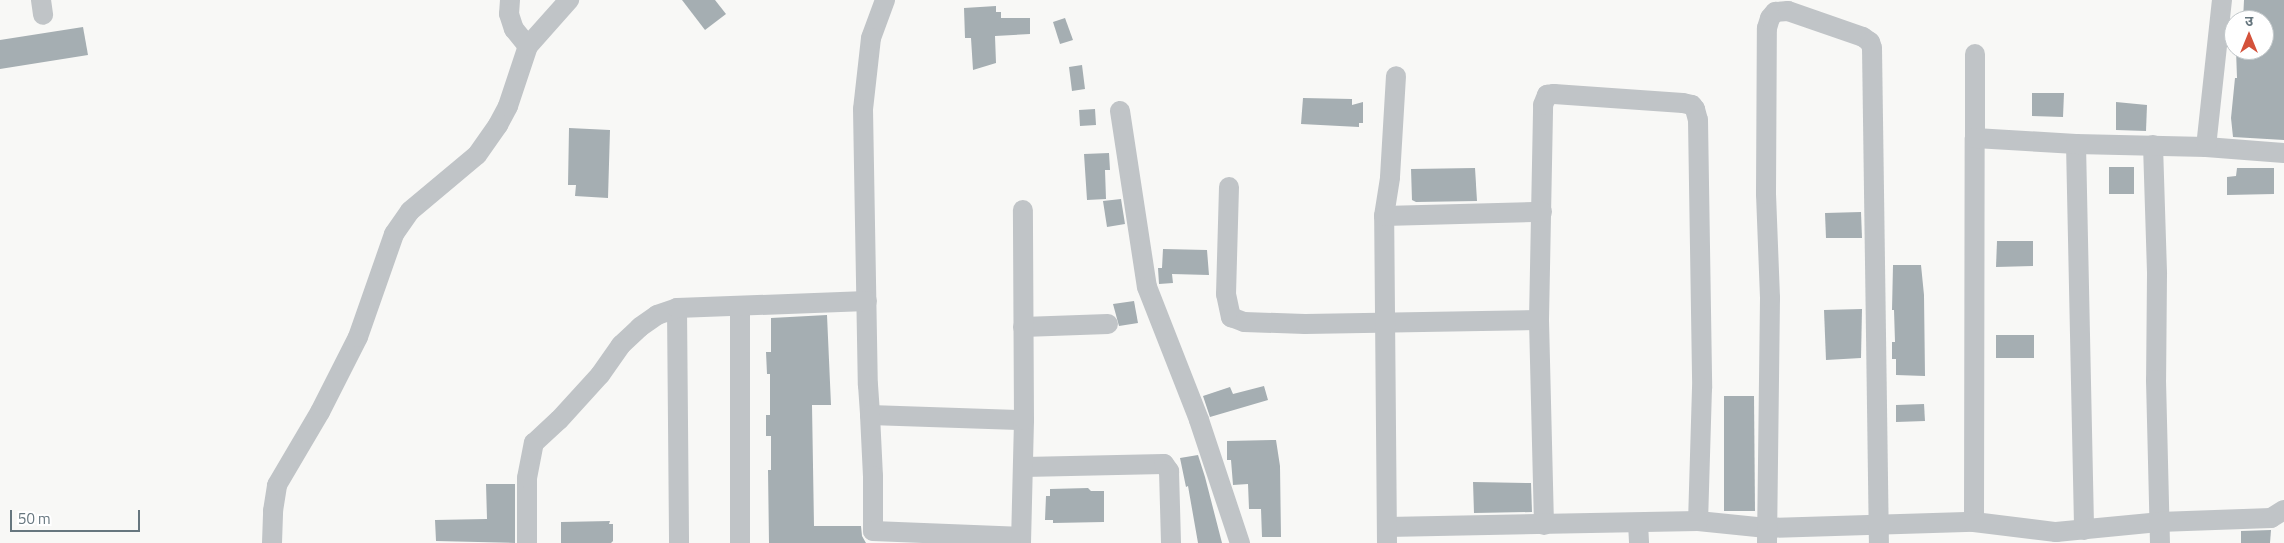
<!DOCTYPE html>
<meta charset="utf-8">
<style>
body{margin:0}
#map{position:relative;width:2284px;height:543px;overflow:hidden;background:#f8f8f6;font-family:"Titillium Web","Noto Sans Devanagari",sans-serif}
div>[style]{position:absolute}
.building>*{inset:0;background:#a5aeb2}
.street>*{height:20px;margin:-10px;padding:0 10px;transform-origin:10px;border-radius:10px;background:#c0c4c7}
span{translate:-50% -50%;white-space:nowrap;text-align:center;line-height:1.15;-webkit-text-stroke:5px #fff;paint-order:stroke}
.north{position:absolute;left:2224px;top:10px;width:50px;height:50px;box-sizing:border-box;background:#fff;border:1px solid #c2c8cb;border-radius:50%;rotate:0deg;font-size:14px;font-weight:700;line-height:20px;text-align:center;color:#66767e}
.north::after{content:'';display:block;margin:auto;width:18px;height:22px;background:#d4523b;clip-path:polygon(50% 0,100% 100%,50% 72%,0 100%)}
.scale{position:absolute;left:10px;top:510px;width:130px;height:22px;box-sizing:border-box;border:2px solid #66767e;border-top:0;padding-left:6px;font-size:15px;line-height:18px;white-space:nowrap;color:#66767e;-webkit-text-stroke:4px #fff;paint-order:stroke}
</style>
<div id="map">
<div class="building">
<div style="clip-path:polygon(682px 0,715px 0,726px 14px,705px 30px)"></div>
<div style="clip-path:polygon(2244px 0,2284px 0,2284px 140px,2233px 137px,2231px 118px,2235px 78px,2237px 78px,2236px 50px,2264px 50px,2264px 20px,2243px 20px)"></div>
<div style="clip-path:polygon(996px 6px,996px 12px,1001px 12px,1001px 18px,1030px 18px,1030px 34px,995px 36px,996px 63px,973px 70px,971px 38px,965px 38px,964px 8px)"></div>
<div style="clip-path:polygon(1065px 18px,1073px 40px,1060px 44px,1053px 22px)"></div>
<div style="clip-path:polygon(83px 27px,88px 55px,0 69px,0 40px)"></div>
<div style="clip-path:polygon(1082px 65px,1085px 89px,1072px 91px,1069px 67px)"></div>
<div style="clip-path:polygon(2032px 93px,2064px 93px,2063px 117px,2032px 116px)"></div>
<div style="clip-path:polygon(1303px 98px,1352px 99px,1352px 105px,1363px 102px,1363px 123px,1359px 123px,1359px 127px,1301px 124px)"></div>
<div style="clip-path:polygon(2116px 102px,2147px 105px,2146px 131px,2116px 130px)"></div>
<div style="clip-path:polygon(1095px 109px,1096px 125px,1080px 126px,1079px 110px)"></div>
<div style="clip-path:polygon(569px 128px,610px 130px,608px 198px,575px 196px,576px 185px,568px 185px)"></div>
<div style="clip-path:polygon(1109px 153px,1110px 170px,1105px 170px,1106px 199px,1087px 200px,1084px 154px)"></div>
<div style="clip-path:polygon(2109px 167px,2134px 167px,2134px 194px,2109px 194px)"></div>
<div style="clip-path:polygon(1475px 168px,1477px 201px,1416px 202px,1412px 200px,1411px 169px)"></div>
<div style="clip-path:polygon(2237px 168px,2274px 168px,2274px 194px,2227px 195px,2227px 177px,2236px 176px)"></div>
<div style="clip-path:polygon(1121px 199px,1125px 224px,1107px 227px,1103px 201px)"></div>
<div style="clip-path:polygon(1861px 212px,1862px 238px,1826px 238px,1825px 213px)"></div>
<div style="clip-path:polygon(1997px 241px,2033px 241px,2033px 266px,1996px 267px)"></div>
<div style="clip-path:polygon(1163px 249px,1207px 250px,1209px 275px,1172px 274px,1173px 283px,1159px 284px,1158px 268px,1162px 268px)"></div>
<div style="clip-path:polygon(1893px 265px,1921px 265px,1924px 295px,1925px 376px,1896px 375px,1896px 359px,1892px 359px,1892px 342px,1895px 342px,1894px 310px,1892px 310px)"></div>
<div style="clip-path:polygon(1134px 301px,1138px 323px,1119px 326px,1113px 304px)"></div>
<div style="clip-path:polygon(1862px 309px,1861px 358px,1826px 360px,1824px 310px)"></div>
<div style="clip-path:polygon(827px 315px,831px 405px,812px 405px,814px 526px,861px 526px,862px 536px,866px 543px,769px 543px,768px 470px,771px 470px,771px 436px,766px 436px,766px 415px,770px 415px,770px 374px,767px 374px,766px 352px,771px 352px,771px 318px)"></div>
<div style="clip-path:polygon(1996px 335px,2034px 335px,2034px 358px,1996px 358px)"></div>
<div style="clip-path:polygon(1264px 386px,1268px 400px,1210px 417px,1203px 396px,1230px 387px,1233px 394px)"></div>
<div style="clip-path:polygon(1724px 396px,1754px 396px,1755px 511px,1724px 511px)"></div>
<div style="clip-path:polygon(1924px 404px,1925px 421px,1896px 422px,1896px 405px)"></div>
<div style="clip-path:polygon(1276px 440px,1280px 466px,1281px 537px,1262px 537px,1261px 509px,1249px 509px,1248px 484px,1233px 485px,1231px 460px,1227px 460px,1227px 441px)"></div>
<div style="clip-path:polygon(1198px 455px,1205px 477px,1222px 543px,1198px 543px,1188px 486px,1186px 487px,1180px 458px)"></div>
<div style="clip-path:polygon(1473px 482px,1531px 483px,1532px 512px,1474px 513px)"></div>
<div style="clip-path:polygon(486px 484px,515px 484px,515px 543px,436px 541px,435px 520px,487px 519px)"></div>
<div style="clip-path:polygon(1088px 488px,1091px 491px,1104px 491px,1104px 522px,1053px 523px,1053px 520px,1045px 520px,1046px 496px,1050px 496px,1050px 489px)"></div>
<div style="clip-path:polygon(610px 521px,609px 524px,613px 524px,613px 541px,611px 543px,561px 543px,561px 522px)"></div>
<div style="clip-path:polygon(2271px 530px,2270px 543px,2241px 543px,2241px 531px)"></div>
</div>
<div class="street">
<div style="left:41px;top:0;width:15px;rotate:82deg"></div>
<div style="left:510px;top:0;width:14px;rotate:94deg"></div>
<div style="left:509px;top:14px;width:16px;rotate:72deg"></div>
<div style="left:514px;top:29px;width:22px;rotate:51deg"></div>
<div style="left:885px;top:0;width:40px;rotate:110.2deg"></div>
<div style="left:871px;top:38px;width:71px;rotate:96.4deg"></div>
<div style="left:863px;top:109px;width:276px;rotate:89deg"></div>
<div style="left:868px;top:385px;width:30px;rotate:86deg"></div>
<div style="left:870px;top:415px;width:154px;rotate:1.9deg"></div>
<div style="left:1975px;top:54px;width:84px;rotate:90deg"></div>
<div style="left:1120px;top:111px;width:178px;rotate:81.3deg"></div>
<div style="left:1147px;top:287px;width:143px;rotate:68.6deg"></div>
<div style="left:1199px;top:420px;width:130px;rotate:71.6deg"></div>
<div style="left:2076px;top:144px;width:386px;rotate:88.8deg"></div>
<div style="left:2153px;top:145px;width:129px;rotate:88.2deg"></div>
<div style="left:2157px;top:274px;width:106px;rotate:90.5deg"></div>
<div style="left:2156px;top:380px;width:163px;rotate:88.6deg"></div>
<div style="left:2206px;top:147px;width:78px;rotate:4.4deg"></div>
<div style="left:1229px;top:187px;width:107px;rotate:91.6deg"></div>
<div style="left:1226px;top:294px;width:24px;rotate:78deg"></div>
<div style="left:1231px;top:317px;width:14px;rotate:21deg"></div>
<div style="left:1244px;top:322px;width:61px;rotate:1.9deg"></div>
<div style="left:1305px;top:324px;width:234px;rotate:-1deg"></div>
<div style="left:1384px;top:216px;width:39px;rotate:-81deg"></div>
<div style="left:1390px;top:177px;width:101px;rotate:-86.6deg"></div>
<div style="left:740px;top:306px;width:237px;rotate:90deg"></div>
<div style="left:677px;top:308px;width:235px;rotate:89.5deg"></div>
<div style="left:1023px;top:327px;width:85px;rotate:-2deg"></div>
<div style="left:870px;top:415px;width:61px;rotate:87.2deg"></div>
<div style="left:873px;top:476px;width:55px;rotate:90deg"></div>
<div style="left:873px;top:531px;width:148px;rotate:2.3deg"></div>
<div style="left:1024px;top:467px;width:140px;rotate:-1.2deg"></div>
<div style="left:1164px;top:464px;width:9px;rotate:54deg"></div>
<div style="left:1169px;top:471px;width:72px;rotate:88.4deg"></div>
<div style="left:1974px;top:522px;width:384px;rotate:-89.9deg"></div>
<div style="left:1975px;top:138px;width:101px;rotate:3.4deg"></div>
<div style="left:2076px;top:144px;width:130px;rotate:1.3deg"></div>
<div style="left:2206px;top:147px;width:148px;rotate:-83.8deg"></div>
<div style="left:1638px;top:523px;width:20px;rotate:87deg"></div>
<div style="left:1544px;top:525px;width:205px;rotate:-91.4deg"></div>
<div style="left:1539px;top:320px;width:215px;rotate:-88.9deg"></div>
<div style="left:1543px;top:105px;width:11px;rotate:-68deg"></div>
<div style="left:1547px;top:95px;width:7px;rotate:-8deg"></div>
<div style="left:1554px;top:94px;width:129px;rotate:4deg"></div>
<div style="left:1683px;top:103px;width:9px;rotate:13deg"></div>
<div style="left:1692px;top:105px;width:5px;rotate:53deg"></div>
<div style="left:1695px;top:109px;width:11px;rotate:75deg"></div>
<div style="left:1698px;top:120px;width:268px;rotate:89.1deg"></div>
<div style="left:1702px;top:388px;width:133px;rotate:91.7deg"></div>
<div style="left:1698px;top:521px;width:69px;rotate:5.8deg"></div>
<div style="left:1767px;top:528px;width:207px;rotate:-1.7deg"></div>
<div style="left:1974px;top:522px;width:83px;rotate:7deg"></div>
<div style="left:2056px;top:532px;width:103px;rotate:-5.5deg"></div>
<div style="left:2159px;top:522px;width:112px;rotate:-2deg"></div>
<div style="left:2271px;top:518px;width:15px;rotate:-32deg"></div>
<div style="left:1387px;top:527px;width:311px;rotate:-1.1deg"></div>
<div style="left:272px;top:543px;width:32px;rotate:-88deg"></div>
<div style="left:273px;top:511px;width:26px;rotate:-81deg"></div>
<div style="left:277px;top:485px;width:85px;rotate:-59.5deg"></div>
<div style="left:320px;top:412px;width:84px;rotate:-63.1deg"></div>
<div style="left:358px;top:337px;width:109px;rotate:-70.7deg"></div>
<div style="left:394px;top:234px;width:28px;rotate:-55deg"></div>
<div style="left:410px;top:211px;width:87px;rotate:-39.9deg"></div>
<div style="left:477px;top:155px;width:37px;rotate:-55deg"></div>
<div style="left:498px;top:125px;width:21px;rotate:-62deg"></div>
<div style="left:508px;top:106px;width:63px;rotate:-71.6deg"></div>
<div style="left:528px;top:46px;width:62px;rotate:-48.3deg"></div>
<div style="left:527px;top:543px;width:65px;rotate:-90deg"></div>
<div style="left:527px;top:478px;width:36px;rotate:-79deg"></div>
<div style="left:534px;top:443px;width:34px;rotate:-43deg"></div>
<div style="left:559px;top:420px;width:61px;rotate:-47.7deg"></div>
<div style="left:600px;top:375px;width:37px;rotate:-55deg"></div>
<div style="left:621px;top:345px;width:26px;rotate:-43deg"></div>
<div style="left:640px;top:327px;width:21px;rotate:-35deg"></div>
<div style="left:657px;top:315px;width:21px;rotate:-19deg"></div>
<div style="left:677px;top:308px;width:190px;rotate:-2.1deg"></div>
<div style="left:1021px;top:543px;width:123px;rotate:-88.6deg"></div>
<div style="left:1024px;top:420px;width:210px;rotate:-90.3deg"></div>
<div style="left:1387px;top:543px;width:327px;rotate:-90.5deg"></div>
<div style="left:1384px;top:216px;width:158px;rotate:-1.5deg"></div>
<div style="left:1767px;top:543px;width:245px;rotate:-89.3deg"></div>
<div style="left:1770px;top:298px;width:104px;rotate:-92.2deg"></div>
<div style="left:1766px;top:194px;width:166px;rotate:-89.7deg"></div>
<div style="left:1767px;top:28px;width:10px;rotate:-73deg"></div>
<div style="left:1770px;top:18px;width:8px;rotate:-50deg"></div>
<div style="left:1775px;top:12px;width:13px;rotate:-4deg"></div>
<div style="left:1788px;top:11px;width:79px;rotate:19.1deg"></div>
<div style="left:1863px;top:37px;width:9px;rotate:36deg"></div>
<div style="left:1870px;top:42px;width:6px;rotate:72deg"></div>
<div style="left:1872px;top:48px;width:495px;rotate:89.2deg"></div>
</div>
<div class="north">उ</div>
<div class="scale">50 m</div>
</div>
